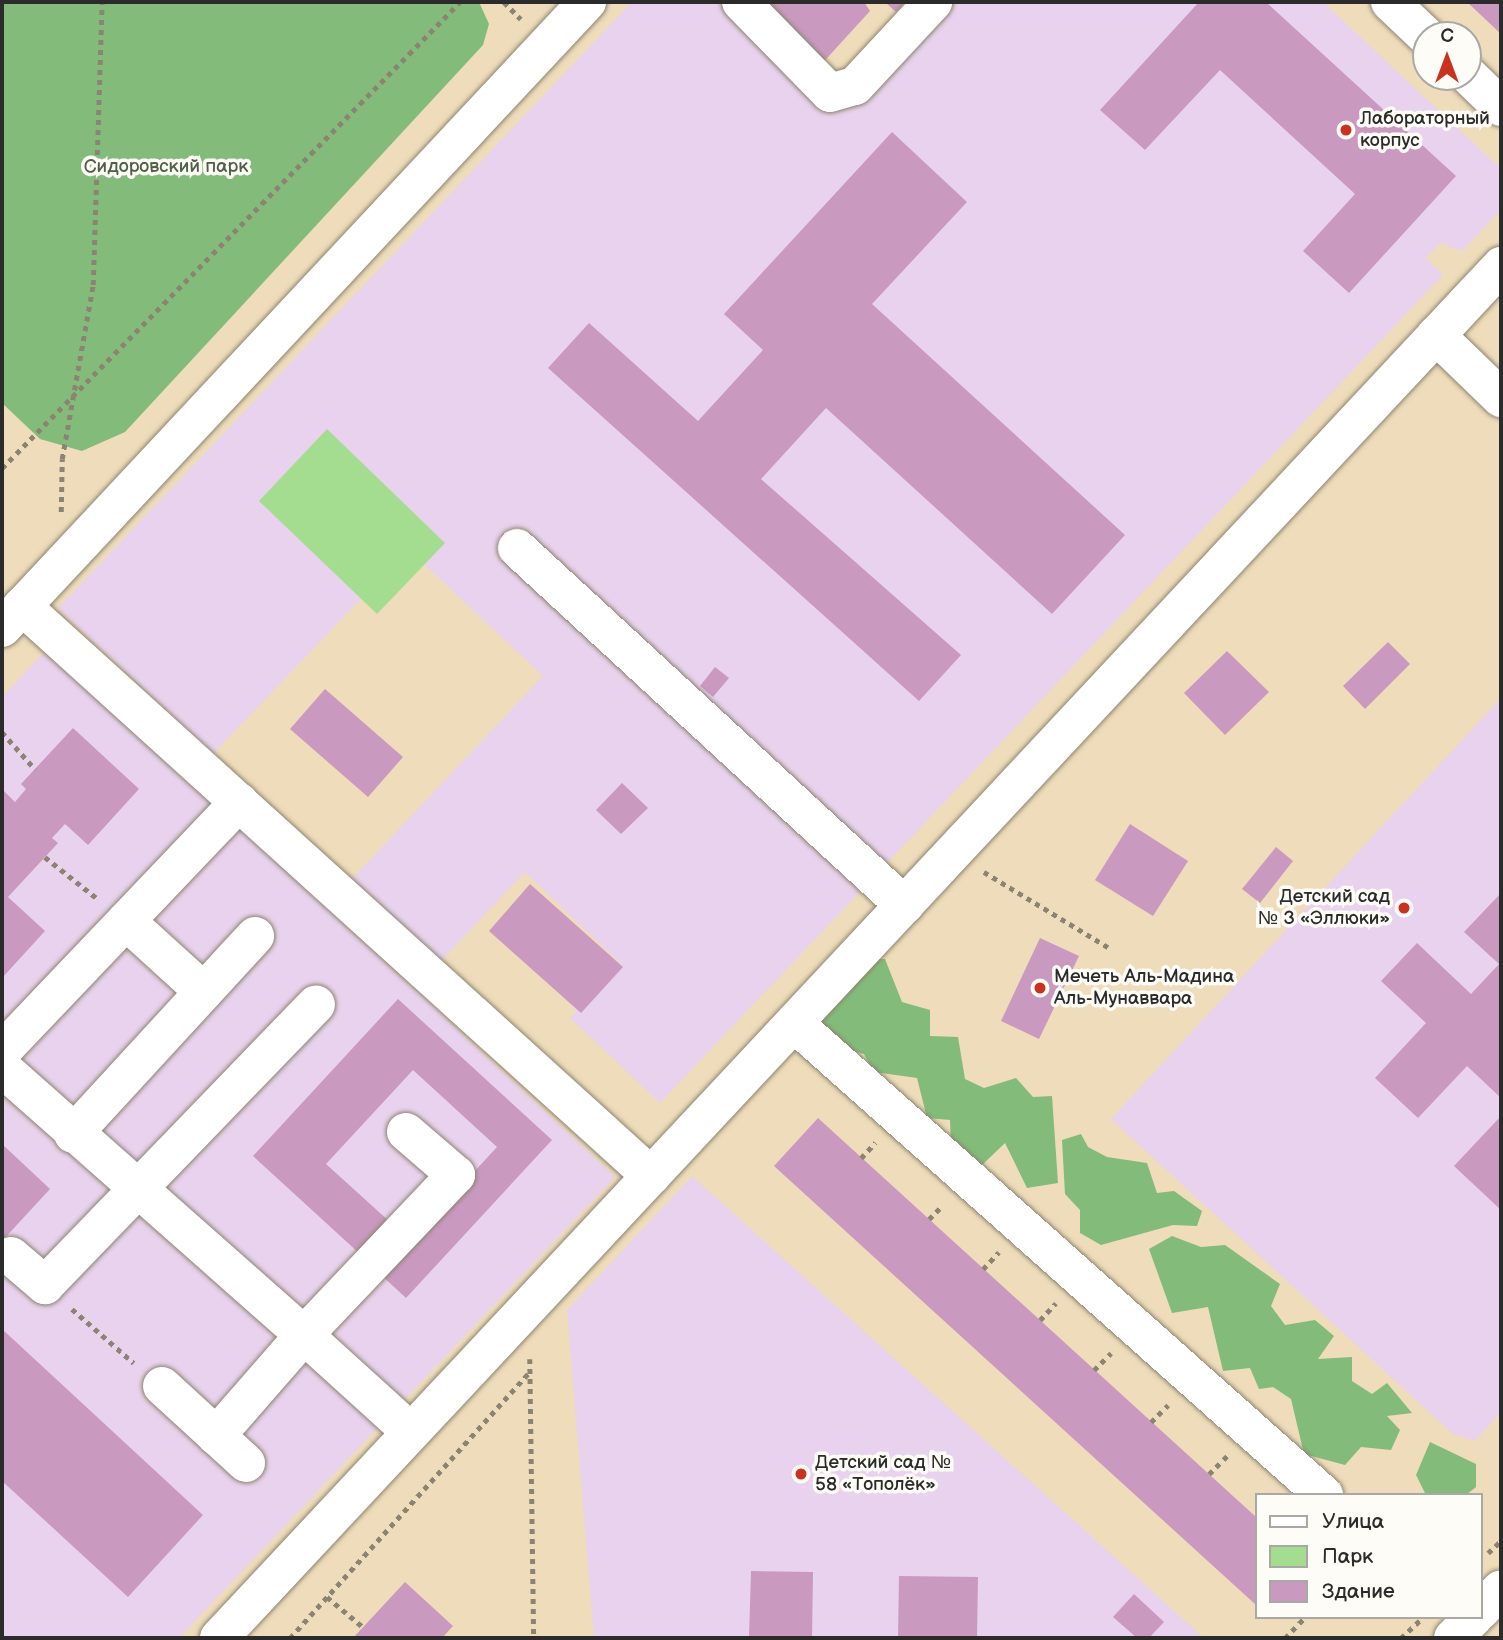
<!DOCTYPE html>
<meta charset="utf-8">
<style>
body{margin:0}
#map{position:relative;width:1503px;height:1640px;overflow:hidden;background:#eedcba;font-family:"Balsamiq Sans",sans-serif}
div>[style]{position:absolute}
.built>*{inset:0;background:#e9d2ed}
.green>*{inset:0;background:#a4dd8f}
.forest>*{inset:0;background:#83bc7a}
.building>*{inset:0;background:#ca99c0}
.path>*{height:4.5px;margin-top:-2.25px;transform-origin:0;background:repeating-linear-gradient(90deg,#8c8472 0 5px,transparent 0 10px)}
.roads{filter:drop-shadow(0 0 2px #8c8472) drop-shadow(0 0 2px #8c8472)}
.minor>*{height:38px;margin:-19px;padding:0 19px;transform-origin:19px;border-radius:19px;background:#fff}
.dots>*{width:19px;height:19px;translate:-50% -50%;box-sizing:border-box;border:4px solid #fdfcf7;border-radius:50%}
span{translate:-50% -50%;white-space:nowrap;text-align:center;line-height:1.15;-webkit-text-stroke:7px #fdfcf7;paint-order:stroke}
.poi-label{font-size:19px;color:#2b2b2b}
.left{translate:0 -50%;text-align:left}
.right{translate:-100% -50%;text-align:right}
.park-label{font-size:19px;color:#4f6049}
.frame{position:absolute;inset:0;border:4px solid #2b2b2b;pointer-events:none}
.legend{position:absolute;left:1255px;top:1493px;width:228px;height:126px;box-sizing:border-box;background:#fdfcf7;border:2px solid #a9a8a5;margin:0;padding:9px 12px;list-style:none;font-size:21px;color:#2b2b2b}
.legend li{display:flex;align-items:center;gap:14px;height:35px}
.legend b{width:35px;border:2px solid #a9a8a5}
.north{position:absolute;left:1412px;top:21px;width:70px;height:70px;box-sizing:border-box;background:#fdfcf7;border:2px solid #a9a8a5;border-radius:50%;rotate:0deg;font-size:19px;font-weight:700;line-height:28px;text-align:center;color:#2b2b2b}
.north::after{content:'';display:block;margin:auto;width:24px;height:32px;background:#c8321e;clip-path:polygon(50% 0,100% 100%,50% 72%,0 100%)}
</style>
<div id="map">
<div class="built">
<div style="clip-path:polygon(632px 2px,722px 2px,828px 102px,860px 105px,958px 2px,1323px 2px,1501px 169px,1501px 210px,1462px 251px,1440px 243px,1426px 258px,1443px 275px,660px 1103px,570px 1018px,621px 964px,525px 872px,440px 962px,352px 879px,543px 676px,408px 549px,213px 754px,58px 608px)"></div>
<div style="clip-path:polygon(49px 647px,615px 1177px,179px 1638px,2px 1638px,2px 697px)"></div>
<div style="clip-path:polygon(1501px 698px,1501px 1412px,1475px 1441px,1453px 1434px,1111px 1119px)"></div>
<div style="clip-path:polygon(692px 1176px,1204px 1638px,594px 1638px,567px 1310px)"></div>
</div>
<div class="green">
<div style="clip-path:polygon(327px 429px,445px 543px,377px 614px,259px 501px)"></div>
</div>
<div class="forest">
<div style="clip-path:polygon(2px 2px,479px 2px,489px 24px,483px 45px,125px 432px,82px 451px,40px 439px,2px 403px)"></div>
<div style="clip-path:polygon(860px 959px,885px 959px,902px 1002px,930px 1010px,930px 1036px,958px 1037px,965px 1079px,984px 1088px,1016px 1078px,1033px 1097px,1052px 1096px,1058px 1183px,1027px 1188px,1005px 1143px,980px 1167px,951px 1145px,950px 1120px,927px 1118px,917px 1078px,874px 1072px,864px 1054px,838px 1047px,811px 1022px)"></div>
<div style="clip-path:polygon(1081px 1134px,1088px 1147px,1107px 1157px,1147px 1163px,1157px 1193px,1174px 1191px,1202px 1211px,1197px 1226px,1173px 1225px,1101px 1245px,1080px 1233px,1080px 1210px,1065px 1194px,1062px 1140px)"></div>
<div style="clip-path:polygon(1172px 1236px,1201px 1247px,1225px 1245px,1280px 1284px,1271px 1306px,1285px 1325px,1315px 1320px,1334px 1336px,1318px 1359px,1352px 1357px,1352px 1381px,1372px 1394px,1387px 1383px,1412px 1413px,1387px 1416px,1400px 1430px,1391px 1450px,1361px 1447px,1345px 1465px,1304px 1454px,1291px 1399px,1273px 1387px,1259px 1389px,1250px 1368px,1223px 1371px,1208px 1307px,1172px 1313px,1149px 1249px)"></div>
<div style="clip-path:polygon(1430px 1442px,1476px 1464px,1476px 1487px,1466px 1495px,1426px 1495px,1416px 1475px)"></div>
</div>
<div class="building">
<div style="clip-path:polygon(764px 2px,864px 2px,870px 11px,817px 69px)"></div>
<div style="clip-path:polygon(885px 2px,905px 2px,896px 12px)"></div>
<div style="clip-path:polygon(1199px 2px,1266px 2px,1456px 176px,1349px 293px,1303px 251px,1355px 194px,1220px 70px,1145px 150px,1100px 110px)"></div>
<div style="clip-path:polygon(1467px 2px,1501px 2px,1501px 34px)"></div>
<div style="clip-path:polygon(892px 132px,967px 202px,872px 304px,1125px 535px,1052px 614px,826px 408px,761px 479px,961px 655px,919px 701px,548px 368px,589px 323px,698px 421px,763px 350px,724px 314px)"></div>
<div style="clip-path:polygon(1388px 642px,1410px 664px,1365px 709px,1343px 686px)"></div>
<div style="clip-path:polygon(1227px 651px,1269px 692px,1225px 735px,1184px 693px)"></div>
<div style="clip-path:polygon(715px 667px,729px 678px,713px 697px,700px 686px)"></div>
<div style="clip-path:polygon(325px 689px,403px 757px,368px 797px,290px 729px)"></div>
<div style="clip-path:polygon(73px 728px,139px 789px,88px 845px,65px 824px,52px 838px,58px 843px,8px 897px,45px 931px,2px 978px,2px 789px,15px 802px,26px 789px,21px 784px)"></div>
<div style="clip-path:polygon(622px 783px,648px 808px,621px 834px,596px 810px)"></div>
<div style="clip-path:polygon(1130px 824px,1188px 861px,1153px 916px,1095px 880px)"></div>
<div style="clip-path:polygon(1276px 847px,1293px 861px,1260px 903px,1242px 889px)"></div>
<div style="clip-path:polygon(530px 884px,623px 967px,581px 1013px,489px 931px)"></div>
<div style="clip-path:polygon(1501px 893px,1501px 1098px,1467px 1066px,1418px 1118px,1375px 1078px,1426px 1023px,1381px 981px,1417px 943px,1471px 994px,1499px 964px,1464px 932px)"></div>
<div style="clip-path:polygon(1040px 938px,1079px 956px,1039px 1039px,1001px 1021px)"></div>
<div style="clip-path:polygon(398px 999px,552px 1140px,406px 1298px,380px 1274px,497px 1147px,413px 1070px,326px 1164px,390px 1222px,360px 1254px,253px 1156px)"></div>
<div style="clip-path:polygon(1501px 1116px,1501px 1210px,1454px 1166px)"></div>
<div style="clip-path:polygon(818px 1118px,1256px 1517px,1256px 1605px,774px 1166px)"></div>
<div style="clip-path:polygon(2px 1144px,50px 1189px,2px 1241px)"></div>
<div style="clip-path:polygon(2px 1329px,203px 1515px,128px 1597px,2px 1481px)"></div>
<div style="clip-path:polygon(751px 1571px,813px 1572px,812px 1638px,749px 1638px)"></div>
<div style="clip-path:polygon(899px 1576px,978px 1577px,977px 1638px,898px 1638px)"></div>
<div style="clip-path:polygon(405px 1582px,453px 1626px,442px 1638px,353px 1638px)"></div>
<div style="clip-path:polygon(1134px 1594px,1164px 1622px,1149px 1638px,1137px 1638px,1113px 1617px)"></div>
</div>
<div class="path">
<div style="left:504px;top:2px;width:24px;rotate:45deg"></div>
<div style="left:2px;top:468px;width:653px;rotate:-45.5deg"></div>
<div style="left:61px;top:512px;width:53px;rotate:-88.9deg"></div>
<div style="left:62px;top:459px;width:177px;rotate:-79.9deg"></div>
<div style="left:93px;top:285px;width:283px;rotate:-88.2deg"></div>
<div style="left:2px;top:732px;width:50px;rotate:48.3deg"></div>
<div style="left:45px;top:857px;width:68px;rotate:38.4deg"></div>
<div style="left:984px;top:872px;width:145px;rotate:31.2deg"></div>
<div style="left:861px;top:1158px;width:21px;rotate:-47deg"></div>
<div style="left:929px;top:1219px;width:20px;rotate:-45deg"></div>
<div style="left:983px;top:1269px;width:23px;rotate:-47deg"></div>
<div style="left:72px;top:1309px;width:82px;rotate:41.1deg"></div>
<div style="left:1040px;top:1320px;width:23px;rotate:-47deg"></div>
<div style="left:530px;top:1359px;width:279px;rotate:89.2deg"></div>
<div style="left:1094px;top:1370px;width:24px;rotate:-45deg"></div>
<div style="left:1151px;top:1422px;width:24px;rotate:-45deg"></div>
<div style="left:1209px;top:1474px;width:27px;rotate:-45deg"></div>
<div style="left:1488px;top:1553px;width:18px;rotate:-43deg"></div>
<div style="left:327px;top:1597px;width:47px;rotate:39.8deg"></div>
<div style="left:290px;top:1638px;width:357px;rotate:-48deg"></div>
<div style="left:1285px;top:1638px;width:29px;rotate:-46deg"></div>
<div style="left:1401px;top:1638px;width:26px;rotate:-43deg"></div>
</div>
<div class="roads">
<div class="minor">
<div style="left:741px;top:2px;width:127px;rotate:45.6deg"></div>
<div style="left:830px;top:93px;width:26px;rotate:-16deg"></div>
<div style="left:855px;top:86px;width:115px;rotate:-47.1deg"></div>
<div style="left:1390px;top:2px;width:50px;rotate:43.4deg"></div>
<div style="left:1468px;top:75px;width:46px;rotate:44.1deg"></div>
<div style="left:1436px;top:335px;width:91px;rotate:44.1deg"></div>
<div style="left:517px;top:548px;width:527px;rotate:42.69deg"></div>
<div style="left:22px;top:606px;width:849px;rotate:42.18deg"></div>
<div style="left:2px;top:628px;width:857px;rotate:-46.94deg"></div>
<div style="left:126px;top:921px;width:105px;rotate:42.3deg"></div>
<div style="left:794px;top:1023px;width:710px;rotate:41.69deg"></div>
<div style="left:2px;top:1051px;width:344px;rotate:-46.4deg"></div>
<div style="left:2px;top:1068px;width:403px;rotate:41.5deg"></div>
<div style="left:304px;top:1335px;width:221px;rotate:-46.5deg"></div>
<div style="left:456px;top:1175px;width:66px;rotate:-139.3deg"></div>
<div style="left:73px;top:1134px;width:269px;rotate:-47.4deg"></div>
<div style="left:11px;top:1256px;width:45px;rotate:40.5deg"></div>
<div style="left:45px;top:1285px;width:390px;rotate:-46deg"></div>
<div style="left:162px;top:1386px;width:114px;rotate:42.5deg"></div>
<div style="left:216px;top:1436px;width:134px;rotate:-48.9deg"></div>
<div style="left:304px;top:1335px;width:144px;rotate:42.2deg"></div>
<div style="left:1480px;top:1611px;width:30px;rotate:-46deg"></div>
<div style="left:219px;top:1638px;width:1878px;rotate:-46.94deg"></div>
<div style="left:1453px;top:1638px;width:30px;rotate:-45deg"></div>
</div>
</div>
<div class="dots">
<div style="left:1346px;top:130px;background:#c8321e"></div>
<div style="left:1404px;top:908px;background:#c8321e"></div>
<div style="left:1040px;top:988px;background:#c8321e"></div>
<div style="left:801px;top:1474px;background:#c8321e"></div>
</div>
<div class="poi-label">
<span class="left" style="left:1360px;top:130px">Лабораторный<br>корпус</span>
<span class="right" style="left:1390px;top:908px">Детский сад<br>№ 3 «Эллюки»</span>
<span class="left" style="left:1054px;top:988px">Мечеть Аль-Мадина<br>Аль-Мунаввара</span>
<span class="left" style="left:815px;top:1474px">Детский сад №<br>58 «Тополёк»</span>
</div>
<div class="park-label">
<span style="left:166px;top:167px">Сидоровский парк</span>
</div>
<div class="frame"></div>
<ul class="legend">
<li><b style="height:9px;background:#fff"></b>Улица</li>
<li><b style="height:19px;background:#a4dd8f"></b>Парк</li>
<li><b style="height:19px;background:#ca99c0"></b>Здание</li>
</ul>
<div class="north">С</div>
</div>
